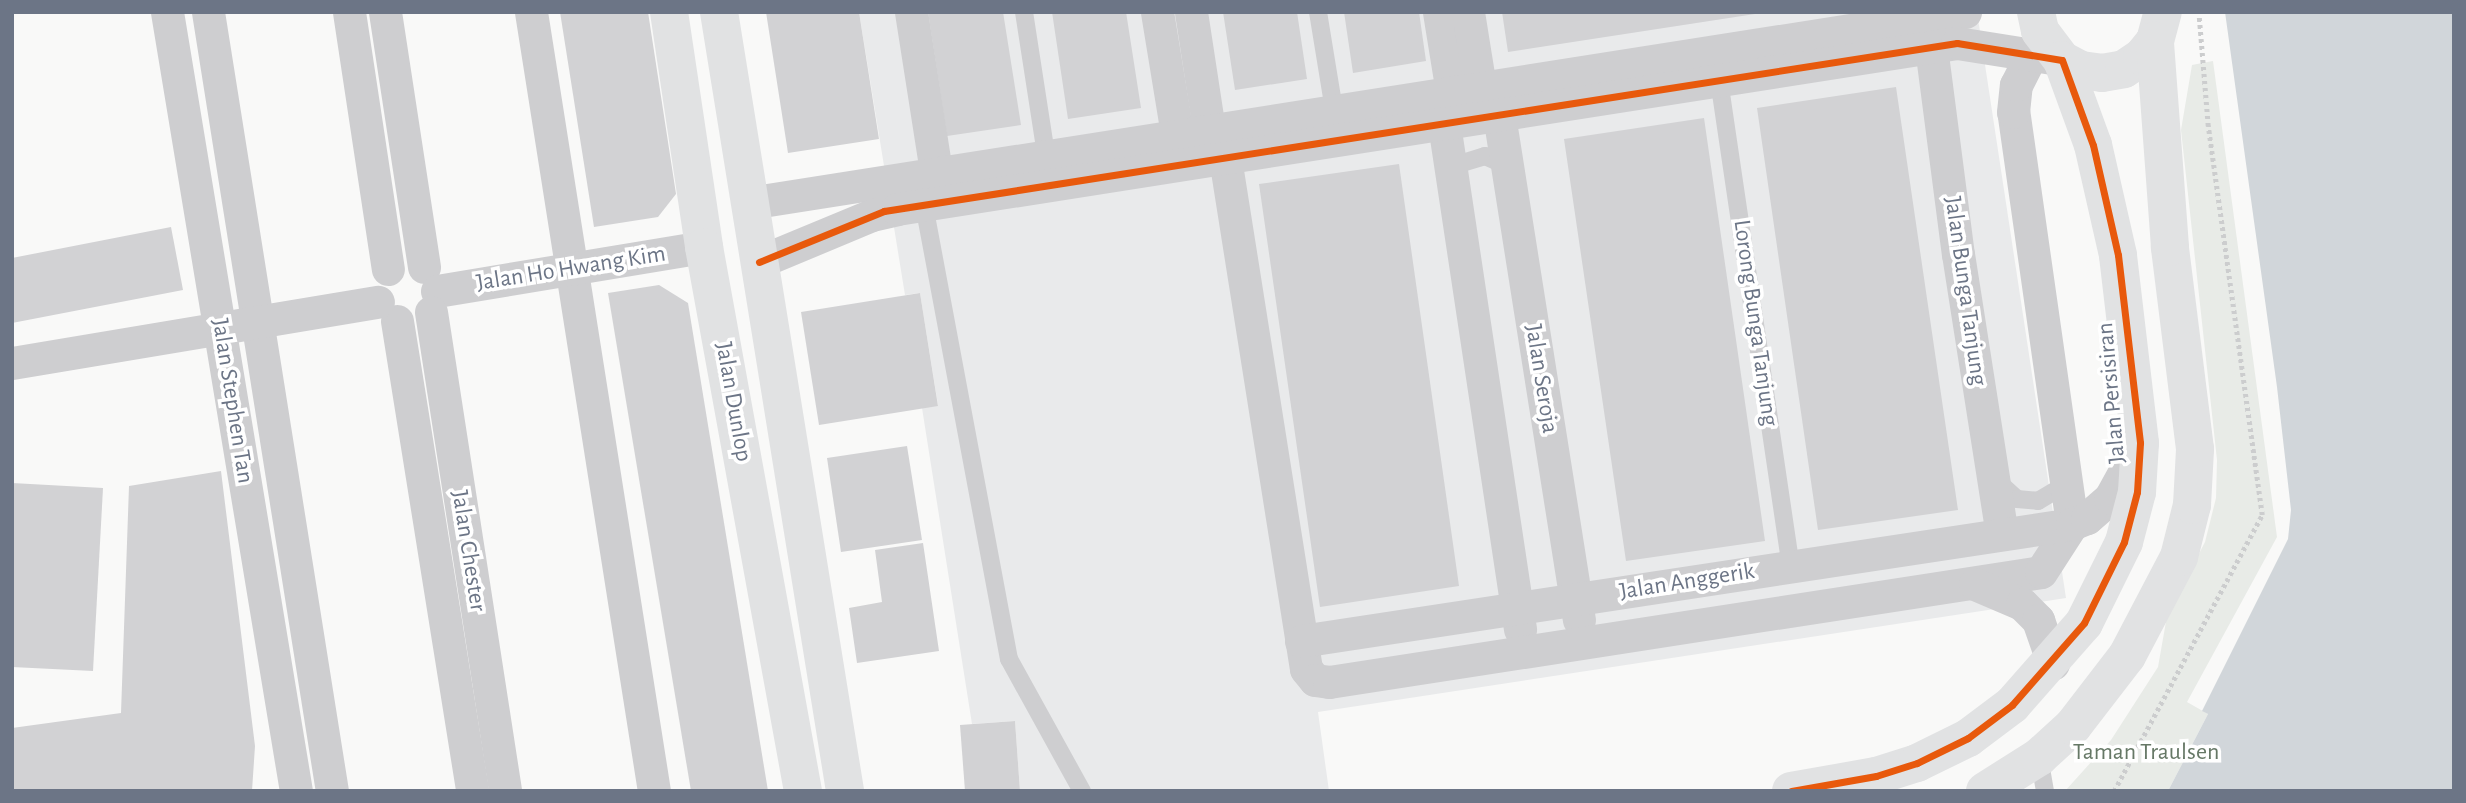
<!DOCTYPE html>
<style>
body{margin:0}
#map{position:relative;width:2466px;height:803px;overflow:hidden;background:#f9f9f8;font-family:"Alegreya Sans",sans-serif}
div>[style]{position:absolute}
.built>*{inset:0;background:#e9eaeb}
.green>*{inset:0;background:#e8ebe7}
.water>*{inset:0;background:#d1d6da}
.building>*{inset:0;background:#d2d2d4}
.path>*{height:4.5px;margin-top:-2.25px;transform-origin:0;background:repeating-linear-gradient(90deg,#cccdce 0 3.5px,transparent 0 7px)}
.lane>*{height:18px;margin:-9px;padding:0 9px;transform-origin:9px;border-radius:9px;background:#ceced0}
.street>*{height:33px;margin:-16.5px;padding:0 16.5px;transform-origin:16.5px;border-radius:16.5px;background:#ceced0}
.secondary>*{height:38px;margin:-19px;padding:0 19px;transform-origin:19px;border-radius:19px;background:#e1e2e3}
.cycleway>*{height:7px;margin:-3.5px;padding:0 3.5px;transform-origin:3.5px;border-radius:3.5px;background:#e8590c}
span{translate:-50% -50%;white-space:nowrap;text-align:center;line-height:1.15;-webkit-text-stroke:7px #fff;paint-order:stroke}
.street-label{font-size:24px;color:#6c7586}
.park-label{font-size:24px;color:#667866}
.frame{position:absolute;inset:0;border:14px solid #6c7586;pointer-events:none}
</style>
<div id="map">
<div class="built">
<div style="clip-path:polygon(859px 12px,1977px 12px,2066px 598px,1318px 712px,1329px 791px,1020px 791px,1015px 721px,972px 724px,922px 408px,938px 405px,920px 293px,905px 295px)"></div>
</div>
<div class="green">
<div style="clip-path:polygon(2213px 61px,2277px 537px,2187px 702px,2208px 714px,2168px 791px,2065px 791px,2111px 740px,2158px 667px,2167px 616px,2205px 542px,2216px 498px,2217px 460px,2181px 130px,2192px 65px)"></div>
</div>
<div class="water">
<div style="clip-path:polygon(2225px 12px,2454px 12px,2454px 791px,2168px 791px,2208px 714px,2202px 711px,2288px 539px,2291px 510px,2277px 387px)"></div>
</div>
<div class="building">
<div style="clip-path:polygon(560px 12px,648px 12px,676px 194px,658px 217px,594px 227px)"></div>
<div style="clip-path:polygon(766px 12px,859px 12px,879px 139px,788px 153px)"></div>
<div style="clip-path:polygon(928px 12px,1003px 12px,1021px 125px,947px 136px)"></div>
<div style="clip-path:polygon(1052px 12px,1126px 12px,1141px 108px,1068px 119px)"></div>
<div style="clip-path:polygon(1223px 12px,1297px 12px,1307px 79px,1235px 90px)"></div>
<div style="clip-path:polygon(1344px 12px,1419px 12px,1426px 61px,1353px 73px)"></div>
<div style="clip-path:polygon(1502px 12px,1755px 12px,1755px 14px,1508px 52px)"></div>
<div style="clip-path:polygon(1896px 87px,1958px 510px,1818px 530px,1757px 108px)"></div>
<div style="clip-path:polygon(1704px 118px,1765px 541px,1626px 561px,1564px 139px)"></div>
<div style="clip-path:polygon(1399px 164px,1459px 586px,1320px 607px,1259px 184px)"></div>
<div style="clip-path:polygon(171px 227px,183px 290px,12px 323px,12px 258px)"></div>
<div style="clip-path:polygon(659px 285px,688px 303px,768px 791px,691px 791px,608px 293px)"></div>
<div style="clip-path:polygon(920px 293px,938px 406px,819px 425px,801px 312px)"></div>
<div style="clip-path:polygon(907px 446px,922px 540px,841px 552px,827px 458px)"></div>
<div style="clip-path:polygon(221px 471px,255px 746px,252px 791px,12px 791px,12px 728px,121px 713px,129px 486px)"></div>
<div style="clip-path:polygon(12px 483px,103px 488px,93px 671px,12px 667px)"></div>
<div style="clip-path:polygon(923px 543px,939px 651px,857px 663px,849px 608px,882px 602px,875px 550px)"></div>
<div style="clip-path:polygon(1015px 721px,1020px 791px,965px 791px,960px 725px)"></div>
</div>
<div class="path">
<div style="left:2114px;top:791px;width:313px;rotate:-61.8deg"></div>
<div style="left:2262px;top:515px;width:393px;rotate:-97.9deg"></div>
<div style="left:2208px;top:126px;width:109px;rotate:-94.7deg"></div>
</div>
<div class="lane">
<div style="left:1024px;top:12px;width:144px;rotate:81.2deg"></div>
<div style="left:1318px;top:12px;width:99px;rotate:80.7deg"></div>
<div style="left:1719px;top:80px;width:491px;rotate:81.6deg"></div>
<div style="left:1453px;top:176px;width:13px;rotate:-63deg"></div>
<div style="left:1459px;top:164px;width:27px;rotate:-17deg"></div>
<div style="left:1485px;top:156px;width:24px;rotate:24deg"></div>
<div style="left:924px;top:205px;width:462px;rotate:79.4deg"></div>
<div style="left:1009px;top:659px;width:151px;rotate:61.1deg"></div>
<div style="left:1997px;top:481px;width:27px;rotate:42deg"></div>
<div style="left:2017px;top:499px;width:21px;rotate:5deg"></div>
<div style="left:2038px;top:501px;width:23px;rotate:-31deg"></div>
<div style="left:2058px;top:489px;width:15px;rotate:-62deg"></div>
<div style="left:2039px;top:757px;width:35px;rotate:80deg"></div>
</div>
<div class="street">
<div style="left:167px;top:12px;width:790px;rotate:80.6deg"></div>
<div style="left:208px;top:12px;width:789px;rotate:80.96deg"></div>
<div style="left:349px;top:12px;width:260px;rotate:81.4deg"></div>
<div style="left:385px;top:12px;width:258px;rotate:81.3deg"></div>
<div style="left:531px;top:12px;width:789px;rotate:81.03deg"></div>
<div style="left:911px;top:12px;width:161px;rotate:81.1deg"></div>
<div style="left:1157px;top:12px;width:124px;rotate:80.7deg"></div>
<div style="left:1191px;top:12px;width:118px;rotate:81.3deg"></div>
<div style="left:1439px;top:12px;width:81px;rotate:80.8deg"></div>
<div style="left:1468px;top:12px;width:76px;rotate:80.9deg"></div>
<div style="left:1931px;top:47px;width:209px;rotate:82.6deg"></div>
<div style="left:1958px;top:254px;width:283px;rotate:81.1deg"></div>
<div style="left:1499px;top:115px;width:511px;rotate:81deg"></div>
<div style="left:1444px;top:124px;width:511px;rotate:81.44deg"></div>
<div style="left:1225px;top:158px;width:517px;rotate:80.99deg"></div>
<div style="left:1306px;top:669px;width:14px;rotate:51deg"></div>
<div style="left:1315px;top:680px;width:14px;rotate:8deg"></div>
<div style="left:1329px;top:682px;width:720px;rotate:-8.78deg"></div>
<div style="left:2041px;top:572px;width:57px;rotate:-57.1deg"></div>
<div style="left:2072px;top:524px;width:416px;rotate:-98.1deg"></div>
<div style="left:2013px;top:112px;width:27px;rotate:-84deg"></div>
<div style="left:2016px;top:85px;width:35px;rotate:-63deg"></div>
<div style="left:749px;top:203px;width:1231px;rotate:-8.93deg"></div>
<div style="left:759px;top:262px;width:122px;rotate:-22.6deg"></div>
<div style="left:872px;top:215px;width:26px;rotate:-13deg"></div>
<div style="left:897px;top:209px;width:1073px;rotate:-8.9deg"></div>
<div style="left:1957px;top:43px;width:96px;rotate:9deg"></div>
<div style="left:437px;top:291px;width:271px;rotate:-9.4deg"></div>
<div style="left:431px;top:312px;width:485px;rotate:81.2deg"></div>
<div style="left:397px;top:321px;width:476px;rotate:80.9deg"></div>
<div style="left:12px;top:363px;width:371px;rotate:-9.5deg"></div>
<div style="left:1975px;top:584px;width:51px;rotate:23.1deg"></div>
<div style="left:2022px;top:604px;width:23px;rotate:45deg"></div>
<div style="left:2038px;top:620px;width:46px;rotate:70.8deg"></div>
<div style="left:1301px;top:641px;width:780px;rotate:-8.63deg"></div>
<div style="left:2072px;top:524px;width:16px;rotate:-22deg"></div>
<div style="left:2087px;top:518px;width:30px;rotate:-41deg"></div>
<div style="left:2110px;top:498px;width:60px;rotate:-61.3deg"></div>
</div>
<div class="secondary">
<div style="left:669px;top:12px;width:238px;rotate:81.5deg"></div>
<div style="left:704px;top:247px;width:553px;rotate:79.69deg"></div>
<div style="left:719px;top:12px;width:789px;rotate:80.81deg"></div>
<div style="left:2036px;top:12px;width:19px;rotate:78deg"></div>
<div style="left:2040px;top:31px;width:36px;rotate:53deg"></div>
<div style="left:2062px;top:60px;width:21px;rotate:28deg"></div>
<div style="left:2081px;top:70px;width:21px;rotate:8deg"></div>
<div style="left:2102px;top:73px;width:22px;rotate:-10deg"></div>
<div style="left:2124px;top:69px;width:22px;rotate:-34deg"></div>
<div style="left:2142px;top:57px;width:21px;rotate:-51deg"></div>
<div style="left:2155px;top:41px;width:30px;rotate:-75deg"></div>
<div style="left:1791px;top:791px;width:86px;rotate:-10deg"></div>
<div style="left:1876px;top:776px;width:43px;rotate:-17.6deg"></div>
<div style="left:1917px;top:763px;width:57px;rotate:-26.1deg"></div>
<div style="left:1968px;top:738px;width:55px;rotate:-36.9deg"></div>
<div style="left:2012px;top:705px;width:109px;rotate:-48.7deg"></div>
<div style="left:2084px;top:623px;width:90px;rotate:-63.7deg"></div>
<div style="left:2124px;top:542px;width:52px;rotate:-75.4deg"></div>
<div style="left:2137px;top:492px;width:49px;rotate:-86.5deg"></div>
<div style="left:2140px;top:443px;width:189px;rotate:-96.7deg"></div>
<div style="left:2118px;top:255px;width:113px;rotate:-102.8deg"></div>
<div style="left:2093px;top:145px;width:90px;rotate:-110deg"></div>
<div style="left:1985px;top:791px;width:64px;rotate:-32.2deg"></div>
<div style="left:2039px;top:757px;width:46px;rotate:-42.4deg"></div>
<div style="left:2073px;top:726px;width:88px;rotate:-52.4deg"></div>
<div style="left:2127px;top:656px;width:112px;rotate:-62.3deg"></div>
<div style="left:2179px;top:557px;width:54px;rotate:-76deg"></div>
<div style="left:2192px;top:505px;width:56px;rotate:-86.9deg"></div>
<div style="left:2195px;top:449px;width:204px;rotate:-97.1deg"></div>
<div style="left:2170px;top:247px;width:207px;rotate:-94.2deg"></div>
</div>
<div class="cycleway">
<div style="left:759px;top:262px;width:135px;rotate:-22.2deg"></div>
<div style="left:884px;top:211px;width:1086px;rotate:-8.9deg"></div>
<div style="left:1957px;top:43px;width:106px;rotate:9.2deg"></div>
<div style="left:2062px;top:60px;width:90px;rotate:70deg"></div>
<div style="left:2093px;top:145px;width:113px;rotate:77.2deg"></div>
<div style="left:2118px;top:255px;width:189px;rotate:83.3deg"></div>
<div style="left:2140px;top:443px;width:49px;rotate:93.5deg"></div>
<div style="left:2137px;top:492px;width:52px;rotate:104.6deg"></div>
<div style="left:2124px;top:542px;width:90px;rotate:116.3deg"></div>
<div style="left:2084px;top:623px;width:109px;rotate:131.3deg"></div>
<div style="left:2012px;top:705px;width:55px;rotate:143.1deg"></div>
<div style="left:1968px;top:738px;width:57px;rotate:153.9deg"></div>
<div style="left:1917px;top:763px;width:43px;rotate:162.4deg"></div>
<div style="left:1876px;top:776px;width:86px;rotate:170deg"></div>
</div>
<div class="street-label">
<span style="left:571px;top:269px;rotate:-9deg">Jalan Ho Hwang Kim</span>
<span style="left:1965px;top:291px;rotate:82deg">Jalan Bunga Tanjung</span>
<span style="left:1755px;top:323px;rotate:82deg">Lorong Bunga Tanjung</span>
<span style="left:1541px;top:379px;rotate:81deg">Jalan Seroja</span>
<span style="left:2112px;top:393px;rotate:-95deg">Jalan Persisiran</span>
<span style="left:232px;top:401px;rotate:81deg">Jalan Stephen Tan</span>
<span style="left:733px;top:402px;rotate:80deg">Jalan Dunlop</span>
<span style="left:468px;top:551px;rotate:81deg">Jalan Chester</span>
<span style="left:1687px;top:582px;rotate:-9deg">Jalan Anggerik</span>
</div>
<div class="park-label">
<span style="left:2146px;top:753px">Taman Traulsen</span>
</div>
<div class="frame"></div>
</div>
